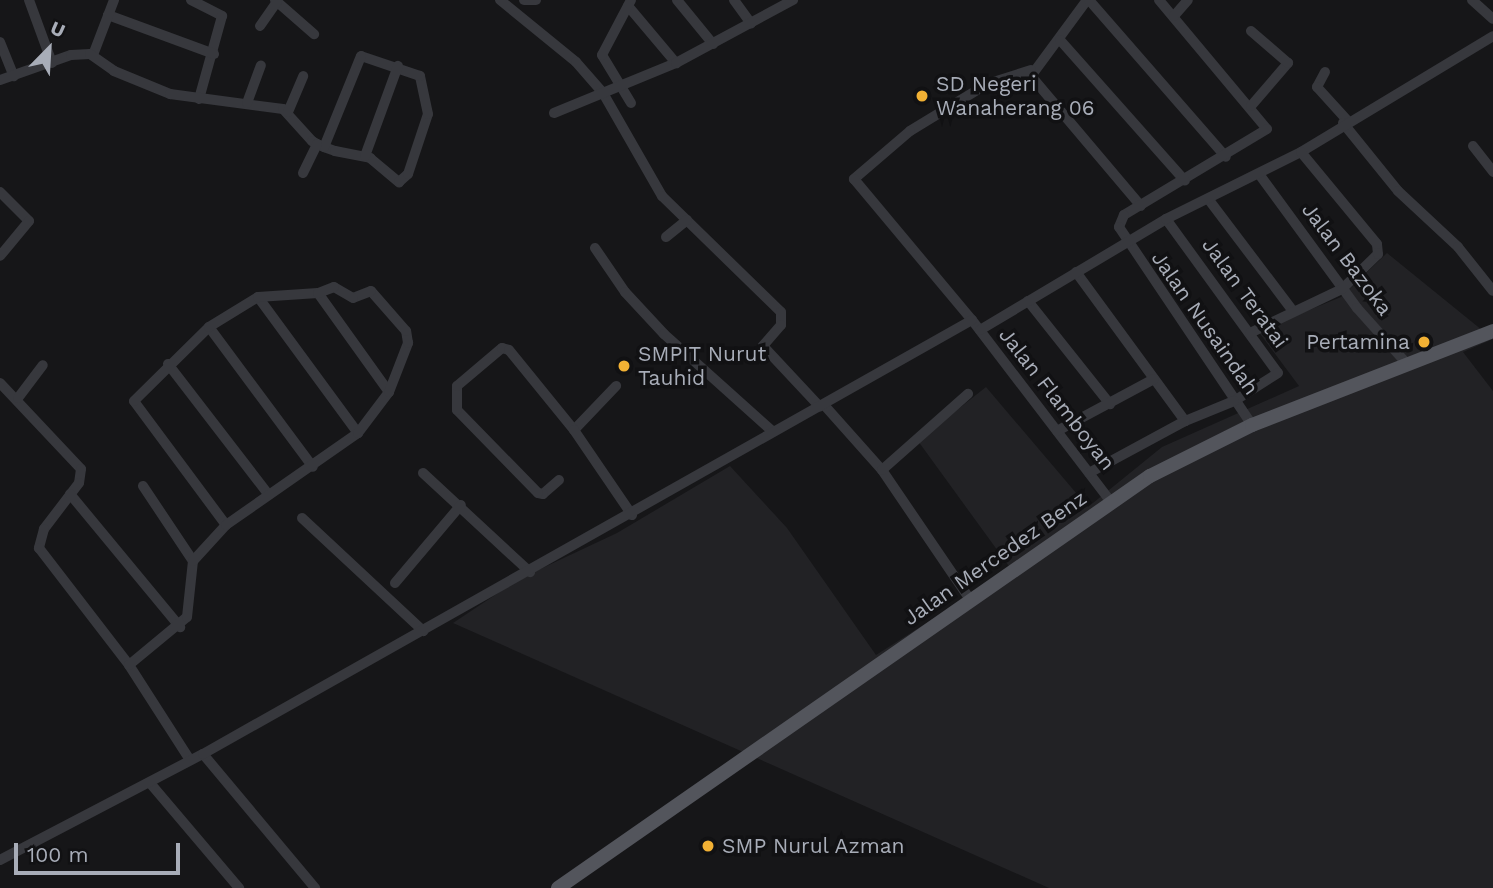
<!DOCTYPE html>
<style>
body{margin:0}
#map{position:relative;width:1493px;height:888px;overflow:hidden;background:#161618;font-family:"Work Sans",sans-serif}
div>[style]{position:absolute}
.built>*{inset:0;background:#222225}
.street>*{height:10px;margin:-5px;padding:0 5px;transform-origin:5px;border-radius:5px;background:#37383d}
.primary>*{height:14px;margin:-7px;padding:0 7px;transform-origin:7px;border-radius:7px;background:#53555c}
.dots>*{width:19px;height:19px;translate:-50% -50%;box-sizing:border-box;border:4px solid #111113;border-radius:50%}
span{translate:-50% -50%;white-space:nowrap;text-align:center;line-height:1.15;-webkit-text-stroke:7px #111113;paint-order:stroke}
.poi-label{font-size:21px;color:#a8adb8}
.left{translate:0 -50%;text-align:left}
.right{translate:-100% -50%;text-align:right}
.street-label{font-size:21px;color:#a8adb8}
.north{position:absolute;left:14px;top:14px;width:70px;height:70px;-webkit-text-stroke:5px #111113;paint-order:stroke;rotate:24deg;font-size:19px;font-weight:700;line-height:28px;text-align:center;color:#a8adb8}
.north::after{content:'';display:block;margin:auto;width:24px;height:32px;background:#a8adb8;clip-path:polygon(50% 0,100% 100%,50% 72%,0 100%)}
.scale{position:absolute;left:14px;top:843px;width:166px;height:32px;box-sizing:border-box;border:4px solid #a8adb8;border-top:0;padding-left:9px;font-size:21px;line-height:24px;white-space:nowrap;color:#a8adb8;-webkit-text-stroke:5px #111113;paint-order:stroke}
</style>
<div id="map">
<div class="built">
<div style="clip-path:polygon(1387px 253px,1493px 339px,1463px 352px,1493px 391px,1493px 888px,1049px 888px,453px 623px,519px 579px,617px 533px,730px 466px,787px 528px,876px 655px,1011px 569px,918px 441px,986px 387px,1088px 507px,1162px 447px,1299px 386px,1258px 331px,1341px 297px)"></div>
</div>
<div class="street">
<div style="left:29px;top:0;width:67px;rotate:69.9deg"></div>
<div style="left:191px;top:0;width:35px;rotate:27deg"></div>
<div style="left:222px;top:16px;width:86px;rotate:105.5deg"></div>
<div style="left:275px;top:0;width:52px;rotate:41.1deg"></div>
<div style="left:500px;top:0;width:98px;rotate:39.2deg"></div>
<div style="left:576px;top:62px;width:41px;rotate:48.9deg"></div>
<div style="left:603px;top:93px;width:119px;rotate:60.2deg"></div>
<div style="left:662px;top:196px;width:166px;rotate:44.3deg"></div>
<div style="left:781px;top:312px;width:13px;rotate:90deg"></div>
<div style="left:781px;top:325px;width:28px;rotate:131deg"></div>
<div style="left:763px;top:346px;width:83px;rotate:46.9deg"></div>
<div style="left:524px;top:0;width:12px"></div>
<div style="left:677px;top:0;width:57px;rotate:50.7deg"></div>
<div style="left:734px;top:0;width:29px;rotate:54deg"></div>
<div style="left:1087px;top:0;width:94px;rotate:126.4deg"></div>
<div style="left:1031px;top:76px;width:170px;rotate:49.8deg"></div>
<div style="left:1089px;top:0;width:208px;rotate:48.9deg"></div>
<div style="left:1159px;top:0;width:168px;rotate:50.1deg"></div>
<div style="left:1267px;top:129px;width:167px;rotate:149deg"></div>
<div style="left:1124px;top:215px;width:13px;rotate:113deg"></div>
<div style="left:1119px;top:227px;width:239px;rotate:56.1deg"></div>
<div style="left:1472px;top:0;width:28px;rotate:42deg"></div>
<div style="left:628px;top:6px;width:75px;rotate:49.9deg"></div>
<div style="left:108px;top:15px;width:113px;rotate:20.2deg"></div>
<div style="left:1174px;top:16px;width:21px;rotate:-49deg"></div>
<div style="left:260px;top:26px;width:29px;rotate:-55deg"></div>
<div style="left:1060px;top:40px;width:188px;rotate:48.4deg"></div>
<div style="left:0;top:42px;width:37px;rotate:68deg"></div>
<div style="left:93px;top:55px;width:59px;rotate:-69.1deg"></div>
<div style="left:1031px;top:70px;width:46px;rotate:162.3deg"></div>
<div style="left:987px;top:84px;width:90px;rotate:148.6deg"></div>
<div style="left:910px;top:131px;width:74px;rotate:139.4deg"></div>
<div style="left:854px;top:179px;width:184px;rotate:50.1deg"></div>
<div style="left:972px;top:320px;width:229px;rotate:52.6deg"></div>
<div style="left:1325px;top:72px;width:17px;rotate:118deg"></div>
<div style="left:1317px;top:87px;width:45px;rotate:47.7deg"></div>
<div style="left:0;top:80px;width:75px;rotate:-19.4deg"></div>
<div style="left:71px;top:55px;width:19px;rotate:-3deg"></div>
<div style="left:90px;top:54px;width:29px;rotate:35deg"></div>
<div style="left:114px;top:71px;width:61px;rotate:22.3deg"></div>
<div style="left:170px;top:94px;width:114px;rotate:7.6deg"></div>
<div style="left:283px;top:109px;width:43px;rotate:47.8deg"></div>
<div style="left:312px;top:141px;width:6px;rotate:31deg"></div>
<div style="left:317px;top:144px;width:8px;rotate:23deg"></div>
<div style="left:324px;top:147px;width:12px;rotate:20deg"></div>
<div style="left:335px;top:151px;width:36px;rotate:11deg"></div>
<div style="left:370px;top:158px;width:38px;rotate:40deg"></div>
<div style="left:399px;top:182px;width:12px;rotate:-42deg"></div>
<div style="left:408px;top:174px;width:63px;rotate:-71.6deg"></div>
<div style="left:428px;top:114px;width:39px;rotate:-102deg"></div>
<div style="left:420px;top:76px;width:62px;rotate:-161.3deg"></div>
<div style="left:361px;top:56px;width:98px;rotate:112.1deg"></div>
<div style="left:247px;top:103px;width:40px;rotate:-69.8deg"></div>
<div style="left:631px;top:103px;width:56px;rotate:-121.1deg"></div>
<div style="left:602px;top:55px;width:62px;rotate:-62.2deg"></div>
<div style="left:1251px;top:106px;width:57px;rotate:-49.3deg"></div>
<div style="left:1288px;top:63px;width:49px;rotate:-139.1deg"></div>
<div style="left:288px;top:112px;width:39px;rotate:-67deg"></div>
<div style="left:554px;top:113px;width:132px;rotate:-22.3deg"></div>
<div style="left:676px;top:63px;width:133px;rotate:-28.3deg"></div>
<div style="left:1343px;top:123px;width:87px;rotate:51deg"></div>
<div style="left:1398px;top:191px;width:82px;rotate:43deg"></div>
<div style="left:1458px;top:247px;width:56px;rotate:51.5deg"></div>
<div style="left:1473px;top:146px;width:33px;rotate:52deg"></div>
<div style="left:365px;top:156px;width:96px;rotate:-69.9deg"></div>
<div style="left:303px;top:173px;width:32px;rotate:-64deg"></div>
<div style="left:1259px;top:174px;width:166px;rotate:53.8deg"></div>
<div style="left:1357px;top:308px;width:75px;rotate:48.2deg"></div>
<div style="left:0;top:192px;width:41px;rotate:45deg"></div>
<div style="left:29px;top:221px;width:45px;rotate:129.6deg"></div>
<div style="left:1209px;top:200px;width:139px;rotate:52.9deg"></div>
<div style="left:1166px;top:219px;width:190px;rotate:54deg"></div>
<div style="left:1278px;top:373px;width:52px;rotate:147.5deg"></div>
<div style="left:1234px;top:401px;width:53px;rotate:157.8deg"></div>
<div style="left:666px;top:237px;width:27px;rotate:-39deg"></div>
<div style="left:595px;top:248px;width:53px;rotate:55.7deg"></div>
<div style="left:625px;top:292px;width:57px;rotate:47.1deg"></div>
<div style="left:664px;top:334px;width:145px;rotate:41.9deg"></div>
<div style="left:1076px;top:272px;width:185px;rotate:53.8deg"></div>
<div style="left:1185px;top:421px;width:109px;rotate:151.6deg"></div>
<div style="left:258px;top:297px;width:169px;rotate:53.7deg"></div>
<div style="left:1028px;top:301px;width:132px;rotate:51.5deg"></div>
<div style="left:209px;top:327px;width:174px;rotate:53.4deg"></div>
<div style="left:980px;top:330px;width:217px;rotate:-30.8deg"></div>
<div style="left:1166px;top:219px;width:151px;rotate:-26.4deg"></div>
<div style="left:1301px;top:152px;width:224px;rotate:-31.1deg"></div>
<div style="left:1250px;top:333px;width:102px;rotate:-25.6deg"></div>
<div style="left:1342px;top:289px;width:50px;rotate:-44.2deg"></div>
<div style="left:1378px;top:254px;width:10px;rotate:-96deg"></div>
<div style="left:1377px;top:244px;width:119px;rotate:-129.6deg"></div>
<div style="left:168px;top:364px;width:164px;rotate:52.4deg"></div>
<div style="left:0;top:383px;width:118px;rotate:46.7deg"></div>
<div style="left:81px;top:469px;width:14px;rotate:98deg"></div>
<div style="left:79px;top:483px;width:58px;rotate:127.3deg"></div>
<div style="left:44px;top:529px;width:20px;rotate:105deg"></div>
<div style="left:39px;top:548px;width:148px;rotate:52.4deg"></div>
<div style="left:129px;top:665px;width:113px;rotate:57.3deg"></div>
<div style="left:18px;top:398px;width:41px;rotate:-52.9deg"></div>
<div style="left:825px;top:406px;width:86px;rotate:48.3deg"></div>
<div style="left:882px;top:470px;width:158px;rotate:55.8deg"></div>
<div style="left:574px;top:430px;width:61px;rotate:-46.3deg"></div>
<div style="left:1057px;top:431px;width:110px;rotate:-28.2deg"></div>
<div style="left:882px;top:470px;width:115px;rotate:-41.5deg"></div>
<div style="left:423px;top:473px;width:146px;rotate:42.8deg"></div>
<div style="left:559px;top:480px;width:21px;rotate:139deg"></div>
<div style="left:543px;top:494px;width:5px;rotate:-169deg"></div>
<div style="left:538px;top:493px;width:116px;rotate:-134.3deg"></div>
<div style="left:457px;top:410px;width:24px;rotate:-90deg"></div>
<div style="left:457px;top:386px;width:59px;rotate:-40.2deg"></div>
<div style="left:502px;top:348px;width:7px;rotate:16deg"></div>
<div style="left:509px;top:350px;width:103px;rotate:50.9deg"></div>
<div style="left:574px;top:430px;width:103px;rotate:55.7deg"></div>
<div style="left:143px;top:486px;width:90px;rotate:56.3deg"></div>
<div style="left:70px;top:494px;width:173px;rotate:50.4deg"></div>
<div style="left:302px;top:518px;width:166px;rotate:43deg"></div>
<div style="left:226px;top:525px;width:154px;rotate:-126.6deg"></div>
<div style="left:134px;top:401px;width:105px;rotate:-44.6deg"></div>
<div style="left:209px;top:327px;width:57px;rotate:-31.5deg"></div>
<div style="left:258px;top:297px;width:60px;rotate:-3.8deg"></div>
<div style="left:318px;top:293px;width:122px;rotate:54.4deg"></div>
<div style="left:395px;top:583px;width:102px;rotate:-49.8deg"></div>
<div style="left:129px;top:665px;width:75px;rotate:-39.6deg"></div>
<div style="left:187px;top:617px;width:56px;rotate:-83.9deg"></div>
<div style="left:193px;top:561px;width:49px;rotate:-47.5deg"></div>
<div style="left:226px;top:525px;width:161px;rotate:-34.9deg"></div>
<div style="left:358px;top:433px;width:51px;rotate:-52.9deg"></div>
<div style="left:389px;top:392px;width:53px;rotate:-68.8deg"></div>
<div style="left:408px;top:343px;width:12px;rotate:-99deg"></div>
<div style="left:406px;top:331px;width:53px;rotate:-131.2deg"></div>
<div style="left:371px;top:291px;width:19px;rotate:159deg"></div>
<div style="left:353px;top:298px;width:22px;rotate:-150deg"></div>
<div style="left:334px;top:287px;width:17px;rotate:159deg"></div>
<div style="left:203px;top:754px;width:175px;rotate:50.1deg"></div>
<div style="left:150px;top:783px;width:138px;rotate:49.7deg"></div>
<div style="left:0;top:860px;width:229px;rotate:-27.6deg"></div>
<div style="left:203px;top:754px;width:883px;rotate:-29.44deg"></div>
</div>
<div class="primary">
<div style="left:558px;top:888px;width:721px;rotate:-34.84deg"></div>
<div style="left:1150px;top:476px;width:114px;rotate:-26.6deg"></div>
<div style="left:1252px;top:425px;width:259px;rotate:-21.3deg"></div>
</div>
<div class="dots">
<div style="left:922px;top:96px;background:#f2b134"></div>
<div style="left:1424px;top:342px;background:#f2b134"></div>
<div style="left:624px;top:366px;background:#f2b134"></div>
<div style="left:708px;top:846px;background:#f2b134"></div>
</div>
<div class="poi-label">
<span class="left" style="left:936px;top:96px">SD Negeri<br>Wanaherang 06</span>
<span class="right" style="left:1410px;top:342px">Pertamina</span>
<span class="left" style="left:638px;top:366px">SMPIT Nurut<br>Tauhid</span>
<span class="left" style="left:722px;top:846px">SMP Nurul Azman</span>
</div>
<div class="street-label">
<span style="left:1347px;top:259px;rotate:53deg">Jalan Bazoka</span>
<span style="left:1245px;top:293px;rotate:54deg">Jalan Teratai</span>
<span style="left:1205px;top:323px;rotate:55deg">Jalan Nusaindah</span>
<span style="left:1057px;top:399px;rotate:52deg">Jalan Flamboyan</span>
<span style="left:995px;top:558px;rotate:-35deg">Jalan Mercedez Benz</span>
</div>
<div class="north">U</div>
<div class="scale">100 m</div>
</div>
